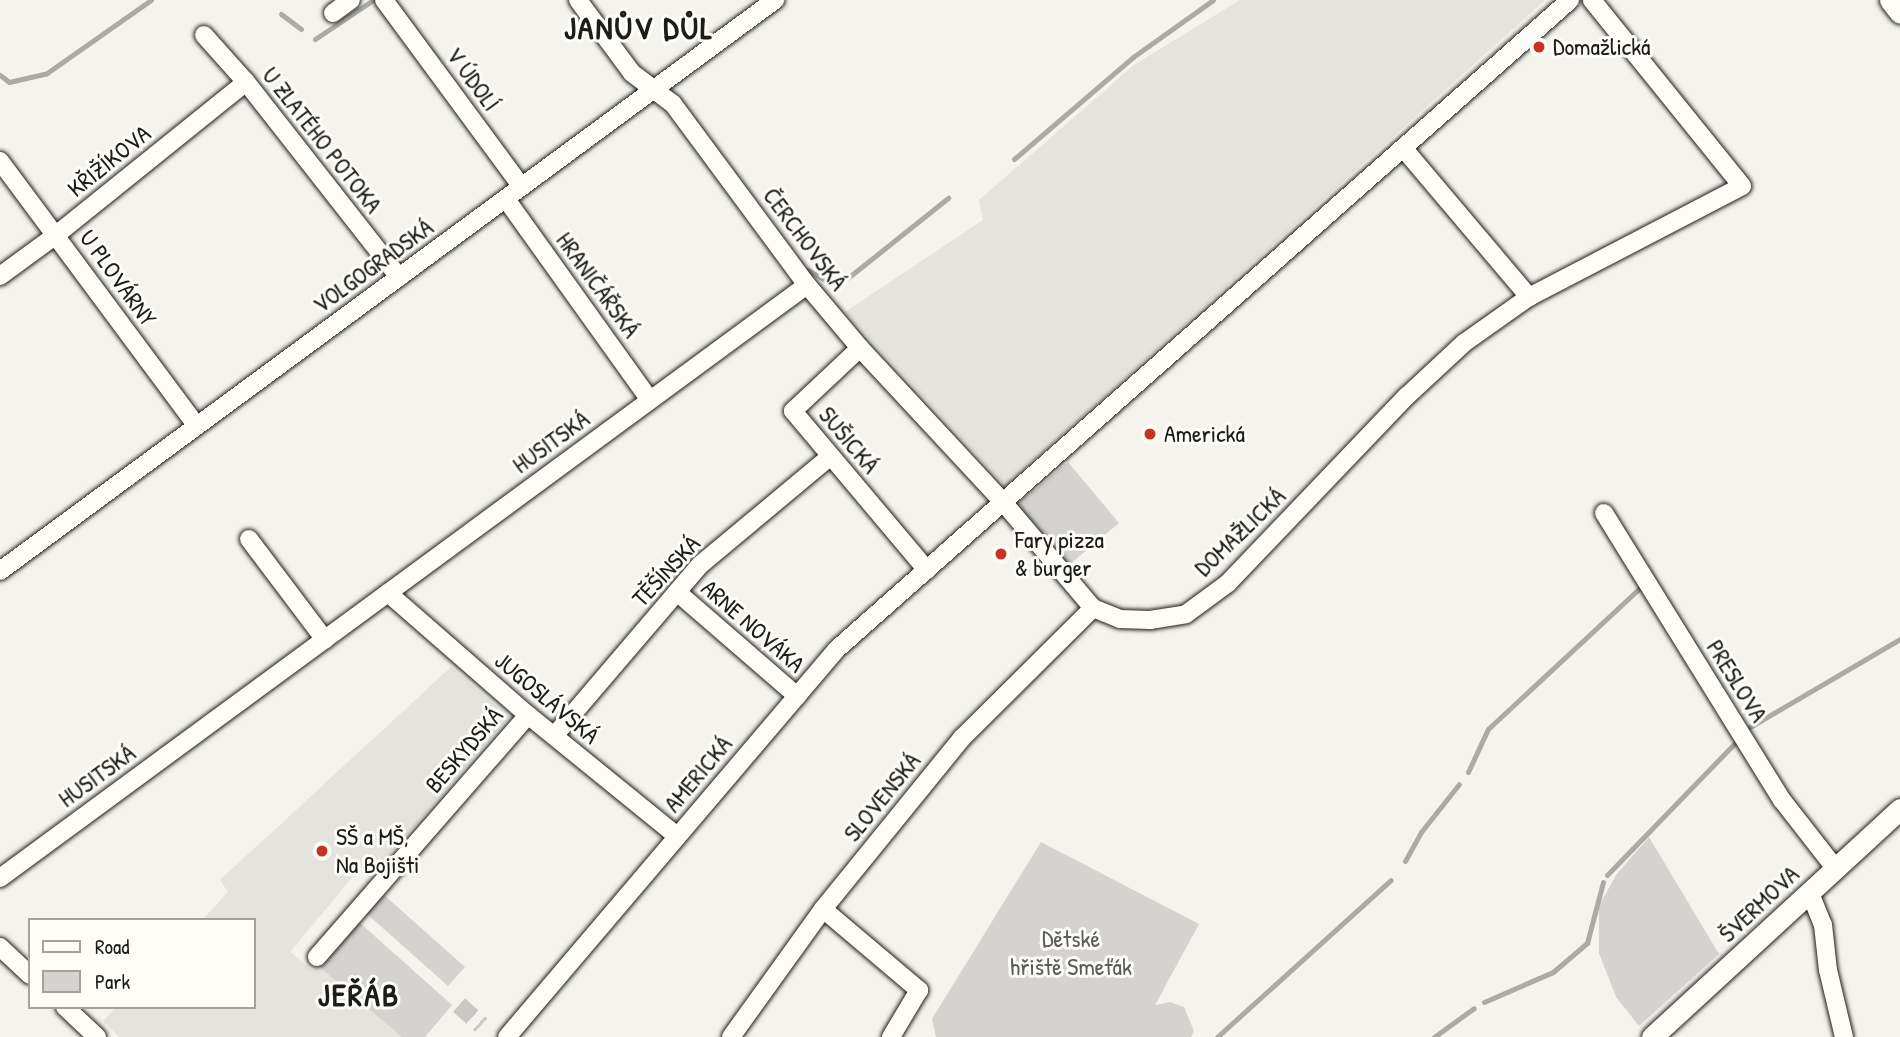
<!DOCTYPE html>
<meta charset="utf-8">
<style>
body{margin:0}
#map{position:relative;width:1900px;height:1037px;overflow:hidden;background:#f4f3ee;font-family:"Patrick Hand",sans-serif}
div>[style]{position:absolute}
.built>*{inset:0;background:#e4e3de}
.green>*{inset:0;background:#d4d3cf}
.stream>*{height:5px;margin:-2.5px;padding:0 2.5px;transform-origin:2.5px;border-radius:2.5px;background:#abaaa6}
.minor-tunnel>*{height:18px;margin-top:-9px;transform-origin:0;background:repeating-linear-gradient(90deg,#c9c8c4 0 18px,transparent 0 27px)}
.roads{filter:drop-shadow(0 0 2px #1c1c1c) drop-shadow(0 0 2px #1c1c1c)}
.minor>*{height:18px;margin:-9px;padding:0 9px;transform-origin:9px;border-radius:9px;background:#fdfcf7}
.tertiary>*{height:21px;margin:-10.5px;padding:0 10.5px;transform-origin:10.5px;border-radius:10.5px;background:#fdfcf7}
.dots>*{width:19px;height:19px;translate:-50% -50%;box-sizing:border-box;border:4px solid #fdfcf7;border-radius:50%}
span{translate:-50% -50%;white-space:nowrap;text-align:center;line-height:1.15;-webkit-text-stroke:6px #fdfcf7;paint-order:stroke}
.poi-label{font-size:24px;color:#1c1c1c}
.left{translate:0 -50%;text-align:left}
.street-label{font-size:24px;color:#1c1c1c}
.park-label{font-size:24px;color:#5c5c5b}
.district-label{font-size:32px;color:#1c1c1c;font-weight:700;letter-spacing:2px}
.legend{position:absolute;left:28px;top:918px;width:228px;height:91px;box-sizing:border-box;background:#fdfcf7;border:2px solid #a3a29f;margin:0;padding:9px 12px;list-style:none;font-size:21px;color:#1c1c1c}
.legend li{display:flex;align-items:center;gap:14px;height:35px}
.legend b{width:35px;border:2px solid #a3a29f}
</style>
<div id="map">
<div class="built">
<div style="clip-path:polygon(1240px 0,1545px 0,1005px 486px,845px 312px,983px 220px,979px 200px,1134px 65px)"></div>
<div style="clip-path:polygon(451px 667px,509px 717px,377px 869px,366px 861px,290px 952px,312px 970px,317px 965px,402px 1037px,119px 1037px,103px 1021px,116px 1007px,254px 1007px,254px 920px,202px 920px,228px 892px,220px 880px)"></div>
</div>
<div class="green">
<div style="clip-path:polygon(1068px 462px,1119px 523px,1069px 565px,1018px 504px)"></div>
<div style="clip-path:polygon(1649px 837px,1719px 954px,1639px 1026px,1616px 997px,1599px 953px,1599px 906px,1616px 875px)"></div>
<div style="clip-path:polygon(1041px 842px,1199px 924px,1155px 1005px,1170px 1002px,1184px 1007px,1194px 1031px,1191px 1037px,936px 1037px,932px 1019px)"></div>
<div style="clip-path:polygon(384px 895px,465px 967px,448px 986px,367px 914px)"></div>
<div style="clip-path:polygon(359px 922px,452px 1005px,425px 1037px,402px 1037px,317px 965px)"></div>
</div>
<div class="stream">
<div style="left:281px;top:14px;width:25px;rotate:37deg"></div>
<div style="left:315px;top:39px;width:70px;rotate:-33.9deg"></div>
<div style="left:0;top:75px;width:11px;rotate:38deg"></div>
<div style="left:9px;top:82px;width:39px;rotate:-13deg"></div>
<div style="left:47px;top:73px;width:127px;rotate:-35.1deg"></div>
<div style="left:1014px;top:159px;width:157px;rotate:-40.6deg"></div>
<div style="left:1133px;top:57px;width:98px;rotate:-35.5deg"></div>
<div style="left:808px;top:270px;width:22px;rotate:30deg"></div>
<div style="left:827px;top:281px;width:22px;rotate:-10deg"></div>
<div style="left:849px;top:277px;width:127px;rotate:-38.6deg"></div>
<div style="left:1750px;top:727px;width:174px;rotate:-30.4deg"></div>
<div style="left:1468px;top:772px;width:47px;rotate:-65.1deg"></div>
<div style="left:1488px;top:729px;width:209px;rotate:-42.9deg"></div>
<div style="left:1405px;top:861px;width:33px;rotate:-61deg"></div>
<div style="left:1421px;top:832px;width:61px;rotate:-51.6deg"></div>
<div style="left:1607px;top:875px;width:185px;rotate:-45.9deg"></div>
<div style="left:1484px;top:1002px;width:75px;rotate:-23.5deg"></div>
<div style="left:1553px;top:972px;width:45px;rotate:-40.5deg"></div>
<div style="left:1587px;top:943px;width:63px;rotate:-75.3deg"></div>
<div style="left:1217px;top:1037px;width:234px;rotate:-42.1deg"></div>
<div style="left:1434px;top:1037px;width:49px;rotate:-35.9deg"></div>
</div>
<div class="minor-tunnel">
<div style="left:459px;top:1005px;width:30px;rotate:42deg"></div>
</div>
<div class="roads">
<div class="minor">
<div style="left:384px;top:0;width:232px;rotate:53.6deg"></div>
<div style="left:578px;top:0;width:91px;rotate:53.5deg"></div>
<div style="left:632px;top:73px;width:51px;rotate:37.1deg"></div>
<div style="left:673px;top:104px;width:225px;rotate:53.5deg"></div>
<div style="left:807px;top:285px;width:82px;rotate:49.9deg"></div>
<div style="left:860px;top:348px;width:210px;rotate:47.1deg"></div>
<div style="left:1003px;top:502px;width:139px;rotate:49.7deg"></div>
<div style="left:1093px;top:608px;width:29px;rotate:22deg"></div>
<div style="left:1120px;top:619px;width:30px;rotate:2deg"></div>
<div style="left:1150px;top:620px;width:36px;rotate:-9deg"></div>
<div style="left:1186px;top:614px;width:52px;rotate:-36.4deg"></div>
<div style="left:1228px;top:583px;width:259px;rotate:-46.3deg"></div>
<div style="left:1407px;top:396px;width:78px;rotate:-42.9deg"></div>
<div style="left:1464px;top:343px;width:80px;rotate:-35.3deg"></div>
<div style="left:1529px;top:297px;width:240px;rotate:-27.5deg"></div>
<div style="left:1742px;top:186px;width:239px;rotate:-128.9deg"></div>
<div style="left:333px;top:13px;width:22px;rotate:-36deg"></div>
<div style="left:204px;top:35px;width:63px;rotate:48.2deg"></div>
<div style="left:246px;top:82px;width:248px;rotate:51.9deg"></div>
<div style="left:1404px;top:149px;width:194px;rotate:49.8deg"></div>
<div style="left:0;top:161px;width:329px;rotate:53.4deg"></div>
<div style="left:506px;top:199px;width:247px;rotate:54.4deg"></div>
<div style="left:0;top:276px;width:69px;rotate:-36.2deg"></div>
<div style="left:56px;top:235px;width:244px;rotate:-38.8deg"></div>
<div style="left:860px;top:348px;width:92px;rotate:136.8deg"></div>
<div style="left:793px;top:411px;width:208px;rotate:49.9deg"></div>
<div style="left:1604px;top:513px;width:338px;rotate:58.2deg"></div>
<div style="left:1782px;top:800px;width:88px;rotate:52deg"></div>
<div style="left:249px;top:539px;width:126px;rotate:53deg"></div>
<div style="left:0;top:571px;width:963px;rotate:-36.38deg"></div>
<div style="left:677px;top:592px;width:159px;rotate:40.9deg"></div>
<div style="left:388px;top:593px;width:186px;rotate:41.1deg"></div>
<div style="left:528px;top:715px;width:192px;rotate:39.1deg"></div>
<div style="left:554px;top:736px;width:225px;rotate:-49.5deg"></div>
<div style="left:700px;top:565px;width:170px;rotate:-39.8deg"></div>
<div style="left:0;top:878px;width:1001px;rotate:-36.31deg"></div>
<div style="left:1810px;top:893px;width:35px;rotate:68deg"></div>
<div style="left:1823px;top:925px;width:45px;rotate:83.7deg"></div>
<div style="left:1828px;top:970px;width:69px;rotate:76.6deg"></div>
<div style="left:823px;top:909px;width:126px;rotate:40.2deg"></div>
<div style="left:919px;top:990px;width:55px;rotate:120.8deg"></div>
<div style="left:0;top:947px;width:41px;rotate:43deg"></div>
<div style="left:317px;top:957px;width:321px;rotate:-48.9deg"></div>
<div style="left:65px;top:1007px;width:44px;rotate:43.2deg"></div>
<div style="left:507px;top:1037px;width:509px;rotate:-49.62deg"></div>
<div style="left:837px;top:649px;width:979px;rotate:-41.52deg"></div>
<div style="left:731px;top:1037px;width:158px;rotate:-54.3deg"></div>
<div style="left:823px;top:909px;width:220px;rotate:-50.9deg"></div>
<div style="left:962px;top:738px;width:185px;rotate:-44.8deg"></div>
</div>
<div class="tertiary">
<div style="left:1890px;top:0;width:16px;rotate:52deg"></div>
<div style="left:1652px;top:1037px;width:337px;rotate:-42.6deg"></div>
</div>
</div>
<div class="dots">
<div style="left:1539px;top:47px;background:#c8321e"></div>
<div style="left:1150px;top:434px;background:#c8321e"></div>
<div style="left:1001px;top:554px;background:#c8321e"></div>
<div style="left:322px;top:851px;background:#c8321e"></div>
</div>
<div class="poi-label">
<span class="left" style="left:1553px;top:47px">Domažlická</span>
<span class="left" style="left:1164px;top:434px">Americká</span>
<span class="left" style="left:1015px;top:554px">Fary pizza<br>&amp; burger</span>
<span class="left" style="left:336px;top:851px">SŠ a MŠ,<br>Na Bojišti</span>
</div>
<div class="street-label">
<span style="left:473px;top:79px;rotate:54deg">V ÚDOLÍ</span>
<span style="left:322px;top:140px;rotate:52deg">U ZLATÉHO POTOKA</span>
<span style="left:109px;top:161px;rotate:-39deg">KŘIŽÍKOVA</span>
<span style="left:805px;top:239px;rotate:53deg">ČERCHOVSKÁ</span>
<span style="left:373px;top:266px;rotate:-36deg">VOLGOGRADSKÁ</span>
<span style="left:118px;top:278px;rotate:54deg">U PLOVÁRNY</span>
<span style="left:598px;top:285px;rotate:54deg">HRANIČÁŘSKÁ</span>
<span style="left:849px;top:440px;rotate:50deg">SUŠICKÁ</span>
<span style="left:551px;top:442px;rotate:-36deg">HUSITSKÁ</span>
<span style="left:1240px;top:532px;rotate:-44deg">DOMAŽLICKÁ</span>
<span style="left:666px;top:571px;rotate:-47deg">TĚŠÍNSKÁ</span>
<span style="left:753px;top:626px;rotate:41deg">ARNE NOVÁKA</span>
<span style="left:1737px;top:681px;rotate:58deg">PRESLOVA</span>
<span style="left:547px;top:698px;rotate:40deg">JUGOSLÁVSKÁ</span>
<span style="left:464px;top:750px;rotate:-49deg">BESKYDSKÁ</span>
<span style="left:698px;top:774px;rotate:-50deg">AMERICKÁ</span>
<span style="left:97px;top:776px;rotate:-36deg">HUSITSKÁ</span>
<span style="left:882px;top:797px;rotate:-51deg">SLOVENSKÁ</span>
<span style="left:1759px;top:904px;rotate:-43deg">ŠVERMOVA</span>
</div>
<div class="park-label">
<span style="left:1071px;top:953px">Dětské<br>hřiště Smeťák</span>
</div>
<div class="district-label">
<span style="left:639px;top:28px">JANŮV DŮL</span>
<span style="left:359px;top:995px">JEŘÁB</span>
</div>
<ul class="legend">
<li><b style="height:9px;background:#fdfcf7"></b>Road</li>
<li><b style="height:19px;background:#d4d3cf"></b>Park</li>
</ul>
</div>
